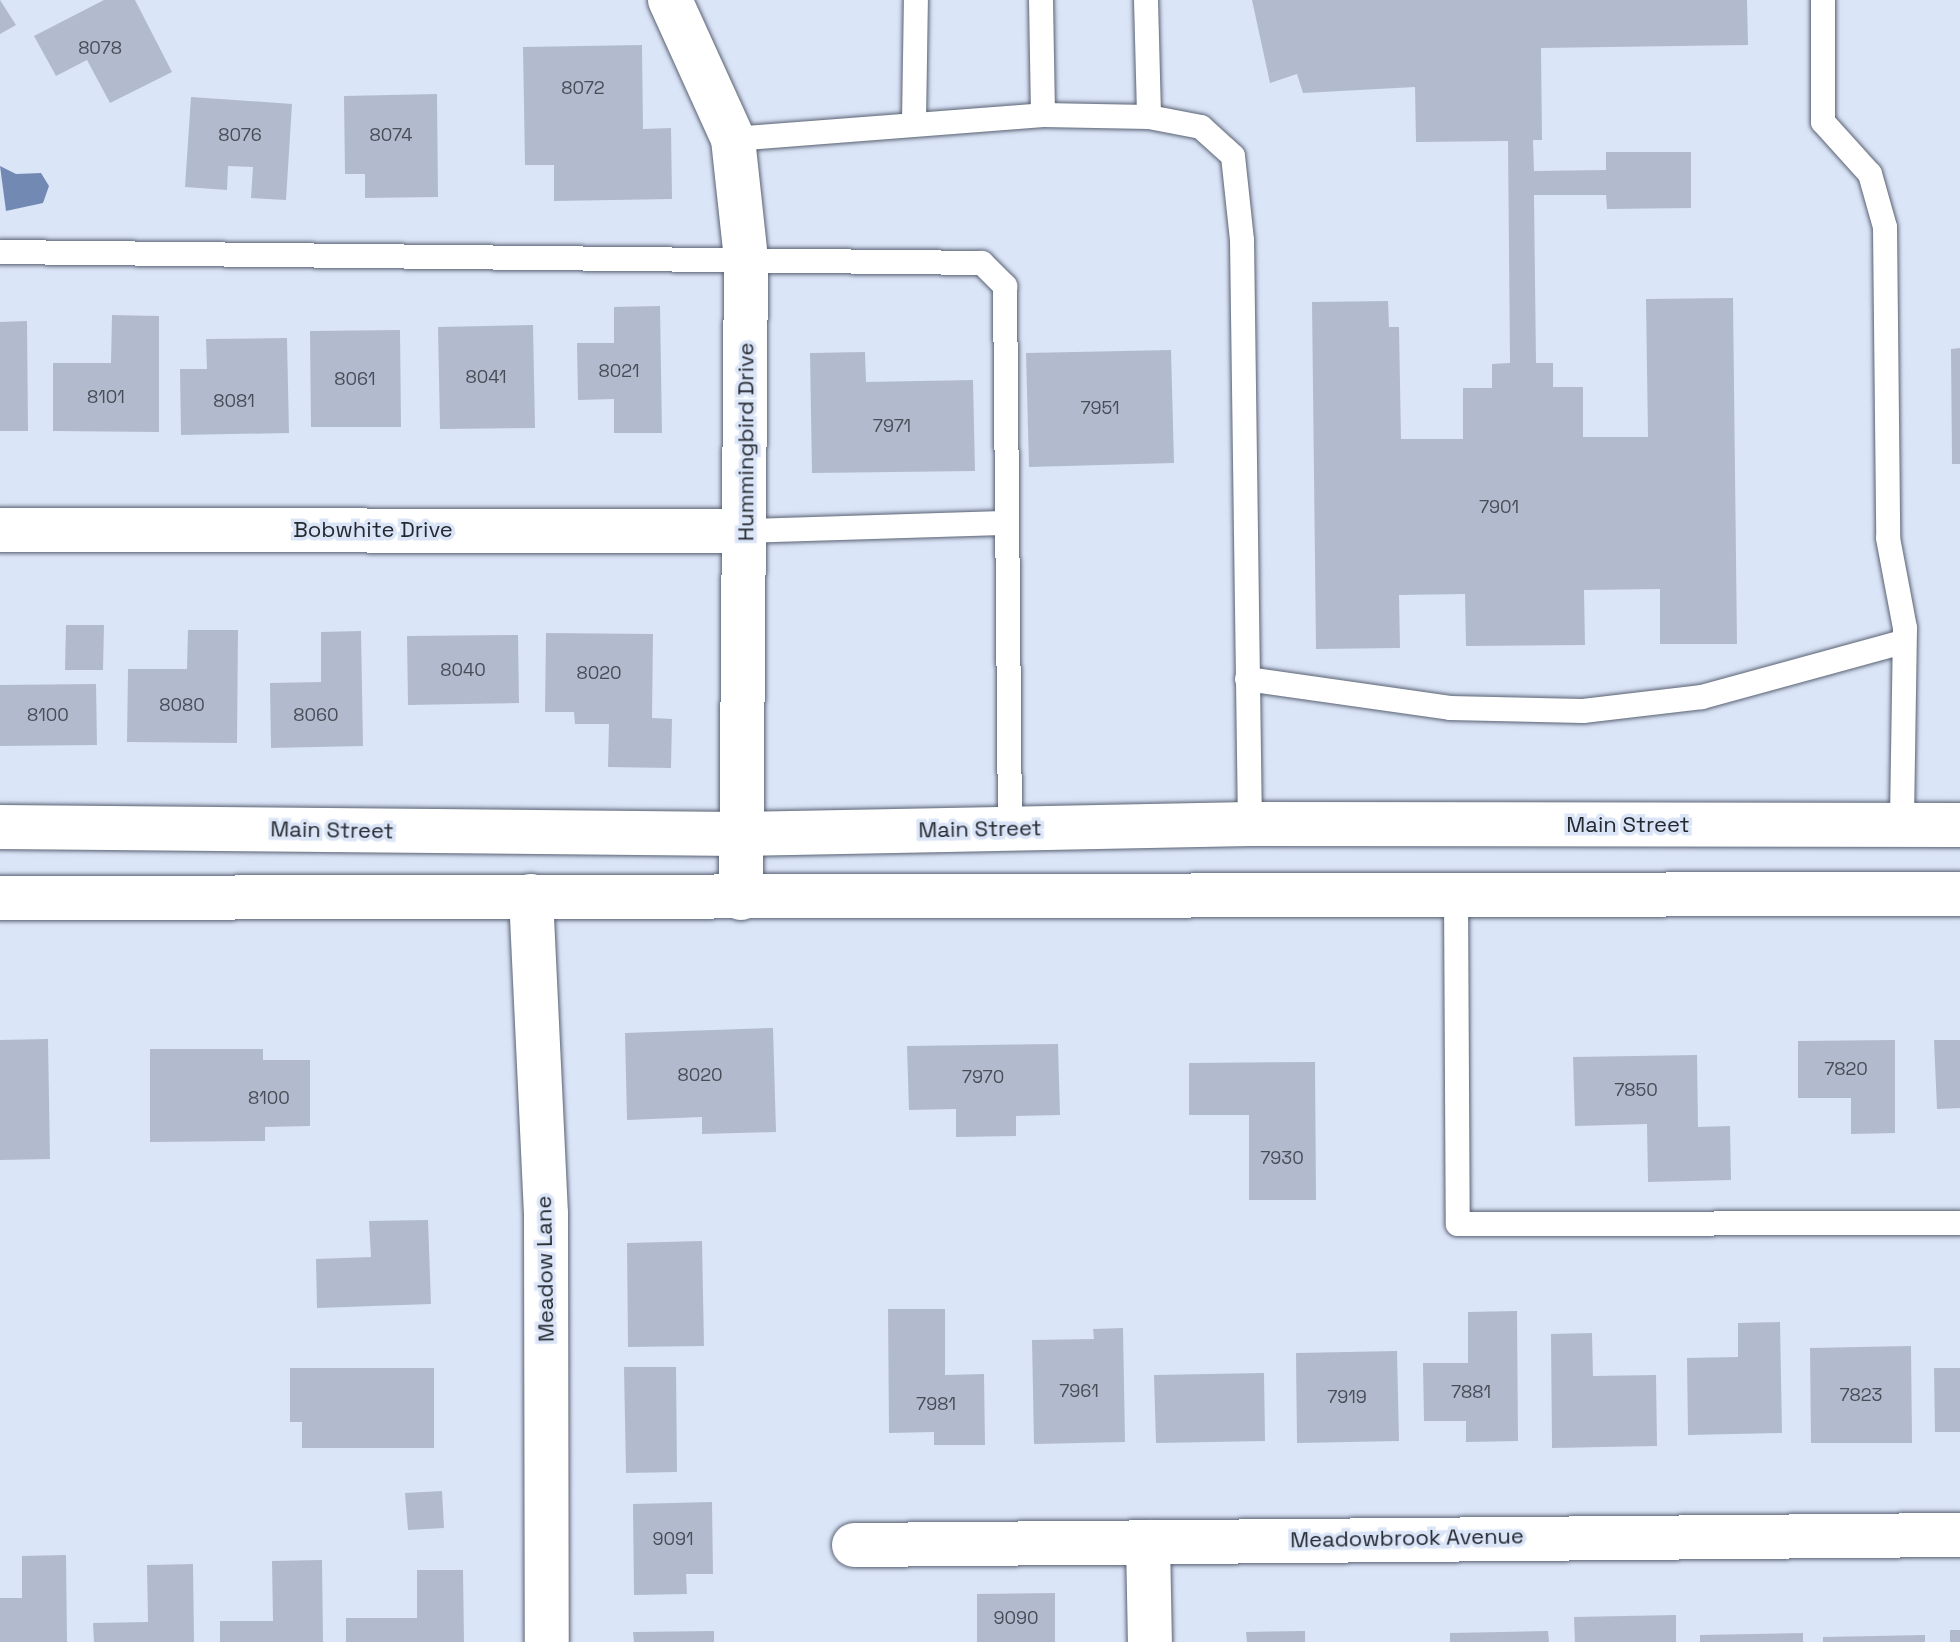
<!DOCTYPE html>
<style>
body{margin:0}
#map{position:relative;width:1960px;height:1642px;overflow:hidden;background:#dbe5f8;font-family:"Space Grotesk",sans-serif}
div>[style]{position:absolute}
.water>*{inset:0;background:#7289b4}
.building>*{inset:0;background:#b2bbce}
.roads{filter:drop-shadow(0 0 2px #596272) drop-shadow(0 0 2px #596272)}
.service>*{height:24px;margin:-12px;padding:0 12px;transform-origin:12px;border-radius:12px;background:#fff}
.minor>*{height:44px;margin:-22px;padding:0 22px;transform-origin:22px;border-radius:22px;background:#fff}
.secondary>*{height:44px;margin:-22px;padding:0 22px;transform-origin:22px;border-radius:22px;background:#fff}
span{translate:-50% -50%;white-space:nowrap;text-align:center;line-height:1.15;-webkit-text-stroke:7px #dbe5f8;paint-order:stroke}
.number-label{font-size:18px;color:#484d57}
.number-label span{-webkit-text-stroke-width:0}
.street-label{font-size:22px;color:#24282f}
</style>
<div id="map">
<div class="water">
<div style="clip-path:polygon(0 166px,16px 174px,41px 173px,49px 186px,43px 203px,6px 211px)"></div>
</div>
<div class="building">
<div style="clip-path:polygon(0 0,16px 25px,0 34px)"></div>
<div style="clip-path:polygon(104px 0,135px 0,172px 72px,110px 103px,87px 60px,56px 76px,34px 36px)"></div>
<div style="clip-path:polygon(1252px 0,1747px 0,1748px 45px,1541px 48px,1542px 140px,1533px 140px,1534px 171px,1606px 170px,1606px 152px,1691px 152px,1691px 208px,1607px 209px,1606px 195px,1534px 195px,1536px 363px,1553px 363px,1553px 387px,1583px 387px,1583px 437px,1648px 437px,1646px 299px,1733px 298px,1737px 644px,1660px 644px,1660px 589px,1584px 590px,1585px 645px,1466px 646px,1465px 594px,1399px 595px,1400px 648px,1316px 649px,1312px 302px,1388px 301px,1389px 327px,1399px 327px,1401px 439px,1463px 439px,1463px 388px,1492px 388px,1492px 364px,1510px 363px,1508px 141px,1416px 142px,1415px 87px,1303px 93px,1297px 74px,1270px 83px)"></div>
<div style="clip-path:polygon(642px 45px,643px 129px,671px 128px,672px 199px,554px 201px,554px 165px,525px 165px,523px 47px)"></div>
<div style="clip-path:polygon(437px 94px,438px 197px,365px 198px,365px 174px,345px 174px,344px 96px)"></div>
<div style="clip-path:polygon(191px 97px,292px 104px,286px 200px,251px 198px,253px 167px,228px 166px,227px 190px,185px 187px)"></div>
<div style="clip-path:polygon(660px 306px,662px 433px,614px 433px,614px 399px,578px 400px,577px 343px,614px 343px,614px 307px)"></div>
<div style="clip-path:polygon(112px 315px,159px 316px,159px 432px,53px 431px,53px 363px,111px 363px)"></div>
<div style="clip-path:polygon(27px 321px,28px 431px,0 431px,0 322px)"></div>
<div style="clip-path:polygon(533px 325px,535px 428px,440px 429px,438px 327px)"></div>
<div style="clip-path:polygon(400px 330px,401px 427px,311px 427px,310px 331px)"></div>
<div style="clip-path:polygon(287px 338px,289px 433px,181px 435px,180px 369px,207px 369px,206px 339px)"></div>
<div style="clip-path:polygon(1960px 348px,1960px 464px,1952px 464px,1951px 349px)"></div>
<div style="clip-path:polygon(1171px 350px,1174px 463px,1029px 467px,1026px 353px)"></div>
<div style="clip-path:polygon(865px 352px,866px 382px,973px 380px,975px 471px,812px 473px,810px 353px)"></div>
<div style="clip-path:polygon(66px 625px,104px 625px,103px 670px,65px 670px)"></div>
<div style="clip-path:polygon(188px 630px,238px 630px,237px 743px,127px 742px,128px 669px,187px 669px)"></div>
<div style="clip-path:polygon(361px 631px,363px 746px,271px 748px,270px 683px,321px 682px,321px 632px)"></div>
<div style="clip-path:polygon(546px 633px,653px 634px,652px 718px,672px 719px,671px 768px,608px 767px,609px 724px,575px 724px,574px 712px,545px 712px)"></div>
<div style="clip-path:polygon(518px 635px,519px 703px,408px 705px,407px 636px)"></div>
<div style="clip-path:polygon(96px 684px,97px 745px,0 746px,0 685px)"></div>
<div style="clip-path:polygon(773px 1028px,776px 1132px,702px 1134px,702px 1117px,627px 1120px,625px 1033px)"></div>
<div style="clip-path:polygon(48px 1039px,50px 1159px,0 1160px,0 1040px)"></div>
<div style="clip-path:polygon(1895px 1040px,1895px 1133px,1851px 1134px,1851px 1098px,1798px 1098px,1798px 1041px)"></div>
<div style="clip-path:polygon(1934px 1040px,1960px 1040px,1960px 1108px,1937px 1109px)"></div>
<div style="clip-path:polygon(1058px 1044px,1060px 1115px,1016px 1116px,1016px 1136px,956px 1137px,956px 1109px,909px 1110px,907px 1046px)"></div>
<div style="clip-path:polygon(150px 1049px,263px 1049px,263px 1060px,310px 1060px,310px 1126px,265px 1127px,265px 1141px,150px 1142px)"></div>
<div style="clip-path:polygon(1697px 1055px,1698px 1127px,1730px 1126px,1731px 1180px,1648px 1182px,1647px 1124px,1575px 1126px,1573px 1057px)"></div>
<div style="clip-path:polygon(1315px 1062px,1316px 1200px,1249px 1200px,1249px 1115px,1189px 1115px,1189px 1063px)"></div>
<div style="clip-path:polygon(428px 1220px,431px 1304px,317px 1308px,316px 1259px,371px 1257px,369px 1221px)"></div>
<div style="clip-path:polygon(702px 1241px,704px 1346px,628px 1347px,627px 1243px)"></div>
<div style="clip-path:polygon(888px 1309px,945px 1309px,945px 1375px,984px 1374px,985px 1445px,934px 1445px,934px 1432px,889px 1433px)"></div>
<div style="clip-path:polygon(1517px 1311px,1518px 1441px,1466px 1442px,1466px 1421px,1424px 1421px,1423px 1363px,1468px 1363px,1468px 1312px)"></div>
<div style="clip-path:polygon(1780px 1322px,1782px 1433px,1688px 1435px,1687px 1358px,1738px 1357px,1738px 1323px)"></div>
<div style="clip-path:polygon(1123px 1328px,1125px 1442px,1034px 1444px,1032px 1340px,1094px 1339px,1093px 1329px)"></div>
<div style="clip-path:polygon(1592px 1333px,1593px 1376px,1656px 1375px,1657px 1446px,1552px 1448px,1551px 1334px)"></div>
<div style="clip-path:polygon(1911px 1346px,1912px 1443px,1811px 1443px,1810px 1348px)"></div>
<div style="clip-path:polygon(1397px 1351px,1399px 1441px,1297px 1443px,1296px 1353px)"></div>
<div style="clip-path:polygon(624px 1367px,676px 1367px,677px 1472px,626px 1473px)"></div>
<div style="clip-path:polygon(290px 1368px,434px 1368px,434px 1448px,302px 1448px,302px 1422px,290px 1422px)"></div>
<div style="clip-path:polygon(1934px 1368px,1960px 1368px,1960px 1432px,1935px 1432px)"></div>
<div style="clip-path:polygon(1264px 1373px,1265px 1441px,1156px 1443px,1154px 1375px)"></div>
<div style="clip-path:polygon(442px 1491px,444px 1528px,408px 1530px,405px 1493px)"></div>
<div style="clip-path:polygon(712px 1502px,713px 1574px,686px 1574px,687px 1594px,634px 1595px,633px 1504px)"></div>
<div style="clip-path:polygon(66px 1555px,67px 1642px,0 1642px,0 1598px,22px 1598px,22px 1556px)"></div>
<div style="clip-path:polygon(322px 1560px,323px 1642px,220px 1642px,220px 1621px,273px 1621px,272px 1561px)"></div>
<div style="clip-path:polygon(193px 1564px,194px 1642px,94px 1642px,93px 1623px,148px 1622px,147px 1565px)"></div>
<div style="clip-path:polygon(417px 1570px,463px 1570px,464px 1642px,346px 1642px,346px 1618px,417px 1618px)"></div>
<div style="clip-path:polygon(1055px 1593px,1055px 1642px,977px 1642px,977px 1594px)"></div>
<div style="clip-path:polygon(1676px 1615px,1676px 1642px,1575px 1642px,1574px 1617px)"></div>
<div style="clip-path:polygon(1950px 1630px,1960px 1630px,1960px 1642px,1950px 1642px)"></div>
<div style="clip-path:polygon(714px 1631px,714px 1642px,634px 1642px,633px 1632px)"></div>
<div style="clip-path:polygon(1305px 1631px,1305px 1642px,1247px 1642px,1246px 1632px)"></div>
<div style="clip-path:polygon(1548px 1631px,1549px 1642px,1450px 1642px,1450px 1633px)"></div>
<div style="clip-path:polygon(1803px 1633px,1803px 1642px,1700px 1642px,1700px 1635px)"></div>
<div style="clip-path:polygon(1925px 1635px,1925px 1642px,1823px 1642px,1823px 1637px)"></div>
</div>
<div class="roads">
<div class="service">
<div style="left:1041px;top:0;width:115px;rotate:89deg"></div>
<div style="left:1146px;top:0;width:117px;rotate:88.5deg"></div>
<div style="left:1823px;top:0;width:122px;rotate:90deg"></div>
<div style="left:1823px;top:122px;width:70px;rotate:47.9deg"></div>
<div style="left:1870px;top:174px;width:55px;rotate:74.2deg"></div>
<div style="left:1885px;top:227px;width:311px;rotate:89.4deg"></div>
<div style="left:1888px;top:538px;width:92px;rotate:79.3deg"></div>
<div style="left:1905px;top:628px;width:197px;rotate:90.9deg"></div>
<div style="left:914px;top:122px;width:122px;rotate:-89.1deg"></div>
<div style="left:733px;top:139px;width:311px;rotate:-4.4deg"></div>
<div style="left:1043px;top:115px;width:106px;rotate:1.1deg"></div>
<div style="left:1149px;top:117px;width:53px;rotate:10.9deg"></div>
<div style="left:1201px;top:127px;width:43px;rotate:42.2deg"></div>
<div style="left:1233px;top:156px;width:84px;rotate:83.9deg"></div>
<div style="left:1242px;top:240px;width:584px;rotate:89.22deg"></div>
<div style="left:0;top:252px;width:982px;rotate:0.64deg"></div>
<div style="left:982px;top:263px;width:33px;rotate:45deg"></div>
<div style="left:1005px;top:286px;width:543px;rotate:89.47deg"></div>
<div style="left:746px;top:531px;width:261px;rotate:-1.8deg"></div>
<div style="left:1247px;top:679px;width:205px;rotate:8.1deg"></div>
<div style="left:1450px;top:708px;width:133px;rotate:1.3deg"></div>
<div style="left:1583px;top:711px;width:120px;rotate:-6.7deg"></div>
<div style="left:1702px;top:697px;width:208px;rotate:-15.3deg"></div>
<div style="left:1456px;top:893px;width:331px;rotate:89.7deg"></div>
<div style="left:1458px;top:1224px;width:502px;rotate:-0.11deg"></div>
</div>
<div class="minor">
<div style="left:670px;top:0;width:153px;rotate:65.6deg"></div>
<div style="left:733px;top:139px;width:120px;rotate:83.8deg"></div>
<div style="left:746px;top:258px;width:640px;rotate:90.45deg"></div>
<div style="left:0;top:530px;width:746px;rotate:0.08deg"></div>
<div style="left:531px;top:896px;width:318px;rotate:87.3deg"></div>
<div style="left:546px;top:1214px;width:428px;rotate:89.9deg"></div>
<div style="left:1148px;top:1542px;width:100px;rotate:88.9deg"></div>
<div style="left:854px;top:1545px;width:1106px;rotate:-0.52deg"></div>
</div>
<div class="secondary">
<div style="left:0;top:827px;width:739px;rotate:0.54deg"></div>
<div style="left:739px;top:834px;width:511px;rotate:-1.12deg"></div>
<div style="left:1250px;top:824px;width:710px;rotate:0.08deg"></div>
<div style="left:0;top:898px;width:1960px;rotate:-0.12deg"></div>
</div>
</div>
<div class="number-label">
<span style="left:100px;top:48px">8078</span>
<span style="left:583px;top:88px">8072</span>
<span style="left:240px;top:135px">8076</span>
<span style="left:391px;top:135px">8074</span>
<span style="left:619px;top:371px">8021</span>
<span style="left:486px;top:377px">8041</span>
<span style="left:355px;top:379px">8061</span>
<span style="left:106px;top:397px">8101</span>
<span style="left:234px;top:401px">8081</span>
<span style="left:1100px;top:408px">7951</span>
<span style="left:892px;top:426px">7971</span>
<span style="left:1499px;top:507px">7901</span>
<span style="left:463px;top:670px">8040</span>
<span style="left:599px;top:673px">8020</span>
<span style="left:182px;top:705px">8080</span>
<span style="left:48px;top:715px">8100</span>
<span style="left:316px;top:715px">8060</span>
<span style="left:1846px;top:1069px">7820</span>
<span style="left:700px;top:1075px">8020</span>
<span style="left:983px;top:1077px">7970</span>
<span style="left:1636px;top:1090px">7850</span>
<span style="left:269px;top:1098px">8100</span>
<span style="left:1282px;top:1158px">7930</span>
<span style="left:1079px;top:1391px">7961</span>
<span style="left:1471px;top:1392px">7881</span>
<span style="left:1861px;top:1395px">7823</span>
<span style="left:1347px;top:1397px">7919</span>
<span style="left:936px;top:1404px">7981</span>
<span style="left:673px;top:1539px">9091</span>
<span style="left:1016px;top:1618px">9090</span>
</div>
<div class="street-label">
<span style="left:746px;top:442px;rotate:-90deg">Hummingbird Drive</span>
<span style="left:373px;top:530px">Bobwhite Drive</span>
<span style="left:1628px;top:825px">Main Street</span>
<span style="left:980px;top:829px;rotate:-1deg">Main Street</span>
<span style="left:332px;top:830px;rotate:1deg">Main Street</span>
<span style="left:545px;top:1269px;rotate:-91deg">Meadow Lane</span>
<span style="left:1407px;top:1538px;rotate:-1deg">Meadowbrook Avenue</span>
</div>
</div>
